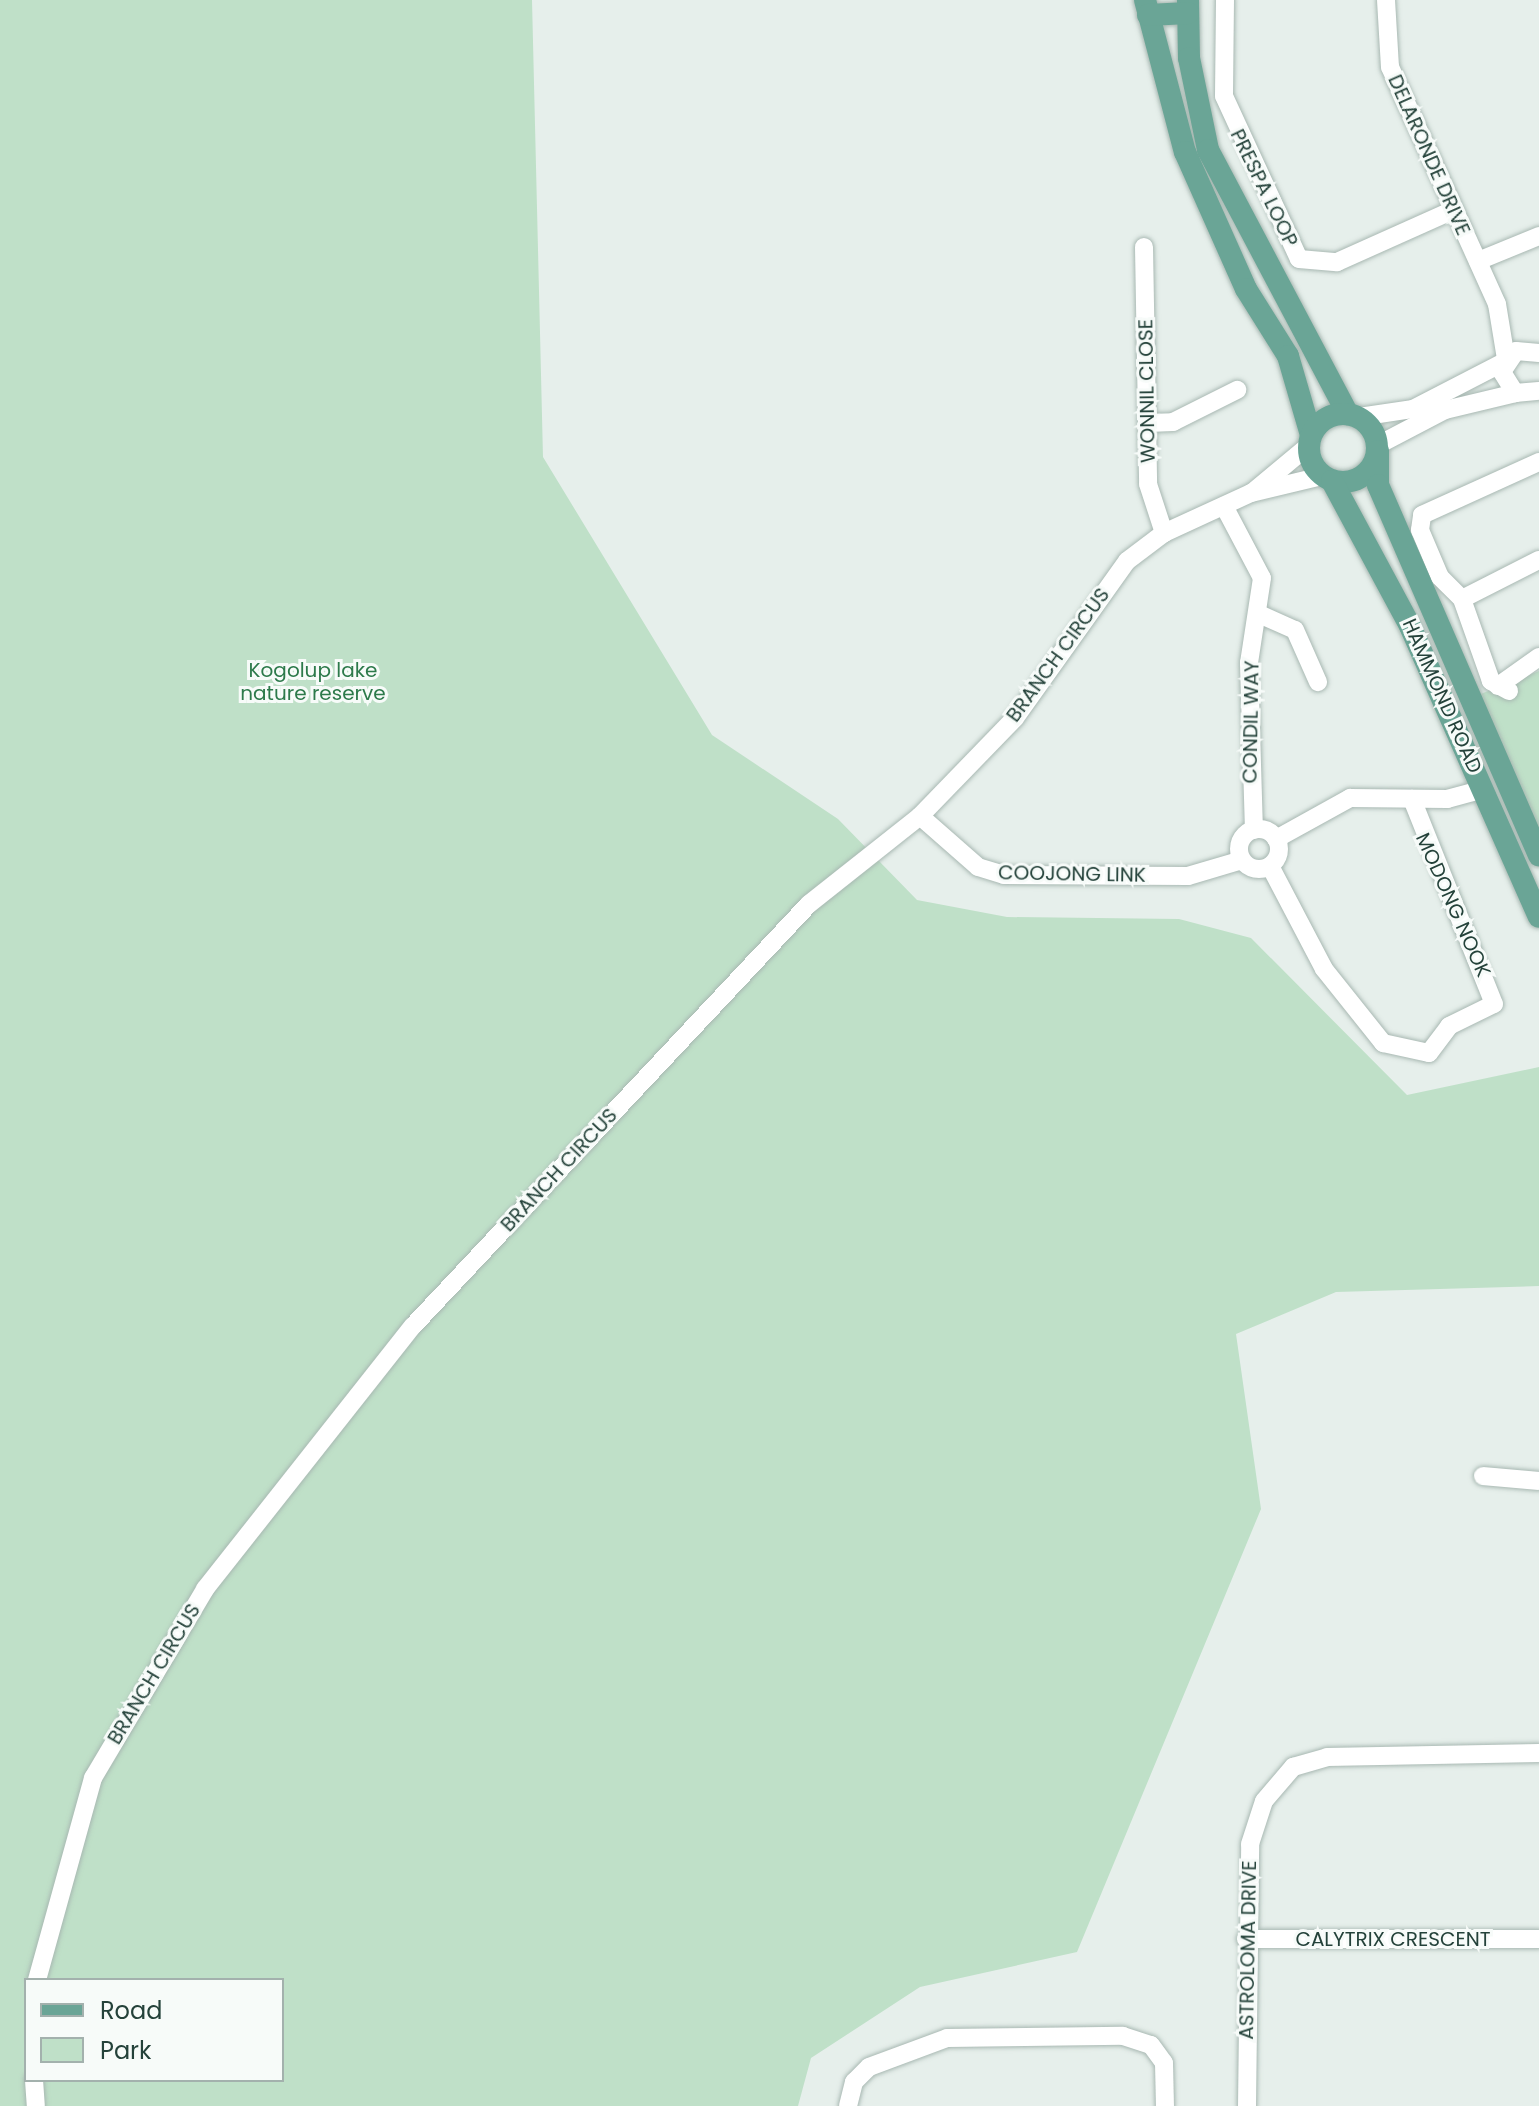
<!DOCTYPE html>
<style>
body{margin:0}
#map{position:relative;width:1539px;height:2106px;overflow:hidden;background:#e6efeb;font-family:Poppins,sans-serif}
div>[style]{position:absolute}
.green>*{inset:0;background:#bfe0c8}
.roads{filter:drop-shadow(0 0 2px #a8b8b2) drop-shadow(0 0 2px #a8b8b2)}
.minor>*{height:18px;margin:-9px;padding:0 9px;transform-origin:9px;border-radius:9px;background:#fff}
.minor>.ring{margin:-9px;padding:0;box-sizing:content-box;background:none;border:18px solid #fff;border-radius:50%}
.major>*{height:22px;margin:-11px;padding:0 11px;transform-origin:11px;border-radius:11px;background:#6aa596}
.major>.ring{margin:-11px;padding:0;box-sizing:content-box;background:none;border:22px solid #6aa596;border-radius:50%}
span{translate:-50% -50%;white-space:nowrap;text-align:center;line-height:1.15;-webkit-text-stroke:6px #f7fbf9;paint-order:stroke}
.street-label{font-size:20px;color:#24423a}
.park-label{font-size:20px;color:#2d7a4b}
.legend{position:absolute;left:24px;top:1978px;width:260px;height:104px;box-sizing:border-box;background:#f7fbf9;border:2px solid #a3b1ad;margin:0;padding:10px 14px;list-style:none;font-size:24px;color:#24423a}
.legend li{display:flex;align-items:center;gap:16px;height:40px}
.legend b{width:40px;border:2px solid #a3b1ad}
</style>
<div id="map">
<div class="green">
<div style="clip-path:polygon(evenodd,0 0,532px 0,543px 457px,712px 735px,838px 819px,917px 900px,1007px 917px,1179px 919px,1251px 938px,1407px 1095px,1539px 1067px,1539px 1286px,1336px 1292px,1236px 1334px,1261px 1509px,1077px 1952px,920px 1987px,811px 2058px,798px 2106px,0 2106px,0 0,26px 1980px,282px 1980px,282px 2080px,26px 2080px,26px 1980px)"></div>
<div style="clip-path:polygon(1539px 671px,1539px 848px,1478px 695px)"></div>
</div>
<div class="roads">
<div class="minor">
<div style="left:1225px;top:0;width:96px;rotate:90.6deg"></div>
<div style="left:1224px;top:96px;width:179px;rotate:65.3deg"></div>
<div style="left:1299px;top:259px;width:38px;rotate:5deg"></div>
<div style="left:1337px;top:262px;width:127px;rotate:-24.1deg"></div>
<div style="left:1386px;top:0;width:67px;rotate:86.6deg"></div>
<div style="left:1390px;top:67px;width:260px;rotate:65.7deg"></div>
<div style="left:1497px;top:304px;width:56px;rotate:80.7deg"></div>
<div style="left:1144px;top:247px;width:237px;rotate:89deg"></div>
<div style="left:1148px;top:484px;width:52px;rotate:71.9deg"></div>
<div style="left:1478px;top:261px;width:66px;rotate:-22.3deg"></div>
<div style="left:1539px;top:353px;width:23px;rotate:-175deg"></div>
<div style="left:1516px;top:351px;width:25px;rotate:124deg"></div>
<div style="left:1502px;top:372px;width:25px;rotate:58deg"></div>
<div style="left:1515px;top:393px;width:24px;rotate:-5deg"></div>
<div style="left:1359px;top:417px;width:55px;rotate:-8.4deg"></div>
<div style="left:1413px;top:409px;width:102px;rotate:-27.3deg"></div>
<div style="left:1148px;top:423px;width:25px;rotate:-2deg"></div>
<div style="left:1173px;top:422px;width:72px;rotate:-26.6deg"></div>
<div style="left:1378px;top:445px;width:76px;rotate:-27.6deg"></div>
<div style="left:1445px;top:410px;width:73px;rotate:-13.5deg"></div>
<div style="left:1253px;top:492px;width:72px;rotate:-39.9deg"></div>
<div style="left:1224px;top:506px;width:81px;rotate:62.2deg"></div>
<div style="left:1262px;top:578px;width:86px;rotate:98.7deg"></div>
<div style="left:1249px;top:663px;width:167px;rotate:88.3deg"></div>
<div style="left:1462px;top:599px;width:31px;rotate:-135deg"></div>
<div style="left:1440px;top:577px;width:51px;rotate:-113.1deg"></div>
<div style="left:1420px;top:530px;width:15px;rotate:-82deg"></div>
<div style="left:1422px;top:515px;width:128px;rotate:-24.4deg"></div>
<div style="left:1259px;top:614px;width:39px;rotate:24deg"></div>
<div style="left:1295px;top:630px;width:57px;rotate:66.1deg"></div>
<div style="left:1498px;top:686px;width:50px;rotate:-35.3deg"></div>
<div style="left:1509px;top:691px;width:21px;rotate:-151deg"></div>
<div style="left:1491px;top:681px;width:87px;rotate:-109.5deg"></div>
<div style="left:1462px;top:599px;width:86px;rotate:-26.9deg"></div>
<div style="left:920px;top:816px;width:77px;rotate:41.3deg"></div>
<div style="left:978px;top:867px;width:27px;rotate:17deg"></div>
<div style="left:1004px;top:875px;width:184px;rotate:0.3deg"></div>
<div style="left:1188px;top:876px;width:56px;rotate:-16.5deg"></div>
<div class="ring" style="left:1239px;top:829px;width:22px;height:22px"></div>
<div style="left:1276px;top:839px;width:85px;rotate:-29deg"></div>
<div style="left:1350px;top:798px;width:97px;rotate:0.6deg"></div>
<div style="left:1447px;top:799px;width:38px;rotate:-15deg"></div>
<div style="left:1270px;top:866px;width:116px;rotate:62.3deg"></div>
<div style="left:1324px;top:969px;width:95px;rotate:51.4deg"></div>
<div style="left:1383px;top:1043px;width:47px;rotate:12.3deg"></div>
<div style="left:1429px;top:1053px;width:34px;rotate:-53deg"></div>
<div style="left:1449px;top:1026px;width:50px;rotate:-26.1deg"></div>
<div style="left:1494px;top:1004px;width:221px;rotate:-111.8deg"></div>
<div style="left:1483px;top:1476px;width:56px;rotate:5.1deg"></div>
<div style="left:1246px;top:1939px;width:293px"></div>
<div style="left:37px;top:1980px;width:210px;rotate:-74.5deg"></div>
<div style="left:93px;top:1778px;width:220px;rotate:-59.3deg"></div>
<div style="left:205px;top:1589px;width:335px;rotate:-51.7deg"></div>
<div style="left:413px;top:1326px;width:579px;rotate:-46.82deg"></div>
<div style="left:809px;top:904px;width:142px;rotate:-38.4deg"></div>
<div style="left:920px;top:816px;width:136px;rotate:-45.9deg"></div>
<div style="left:1015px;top:718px;width:193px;rotate:-54.5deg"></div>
<div style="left:1127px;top:561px;width:46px;rotate:-37.1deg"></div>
<div style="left:1164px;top:533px;width:96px;rotate:-24.7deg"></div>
<div style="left:1251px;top:493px;width:73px;rotate:-13.5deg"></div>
<div style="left:34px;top:2080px;width:26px;rotate:86deg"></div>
<div style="left:848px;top:2106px;width:25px;rotate:-76deg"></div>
<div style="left:854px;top:2082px;width:21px;rotate:-45deg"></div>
<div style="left:869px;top:2067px;width:83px;rotate:-20.4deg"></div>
<div style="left:947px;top:2038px;width:176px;rotate:-0.7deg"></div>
<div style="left:1123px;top:2036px;width:29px;rotate:18deg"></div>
<div style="left:1151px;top:2045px;width:22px;rotate:54deg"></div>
<div style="left:1164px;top:2063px;width:43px;rotate:88.7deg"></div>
<div style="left:1247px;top:2106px;width:262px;rotate:-89.3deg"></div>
<div style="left:1250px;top:1844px;width:45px;rotate:-72deg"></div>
<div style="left:1264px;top:1801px;width:45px;rotate:-49.5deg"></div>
<div style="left:1293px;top:1767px;width:35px;rotate:-16deg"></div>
<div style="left:1327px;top:1757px;width:212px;rotate:-1.1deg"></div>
</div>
<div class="major">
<div style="left:1145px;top:0;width:157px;rotate:75.3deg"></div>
<div style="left:1185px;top:152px;width:150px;rotate:66deg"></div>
<div style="left:1246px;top:289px;width:79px;rotate:57.9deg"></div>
<div style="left:1288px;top:356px;width:82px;rotate:73.8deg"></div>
<div style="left:1188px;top:0;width:58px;rotate:89deg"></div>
<div style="left:1189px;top:58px;width:94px;rotate:78.3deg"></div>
<div style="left:1208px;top:150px;width:299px;rotate:62.1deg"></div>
<div style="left:1148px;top:15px;width:40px;rotate:-2.9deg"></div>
<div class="ring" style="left:1309px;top:414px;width:46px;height:46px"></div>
<div style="left:1378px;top:451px;width:34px;rotate:90deg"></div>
<div style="left:1378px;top:485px;width:404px;rotate:66.5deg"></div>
<div style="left:1332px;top:481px;width:165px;rotate:61.7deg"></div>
<div style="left:1410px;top:626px;width:318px;rotate:66.1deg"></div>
</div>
</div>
<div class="street-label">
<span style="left:1429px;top:155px;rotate:66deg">DELARONDE DRIVE</span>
<span style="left:1264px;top:188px;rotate:64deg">PRESPA LOOP</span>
<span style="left:1147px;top:391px;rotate:-91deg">WONNIL CLOSE</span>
<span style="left:1058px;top:655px;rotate:-54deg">BRANCH CIRCUS</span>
<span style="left:1442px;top:696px;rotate:66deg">HAMMOND ROAD</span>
<span style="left:1251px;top:722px;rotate:-89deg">CONDIL WAY</span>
<span style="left:1072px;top:874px;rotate:1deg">COOJONG LINK</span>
<span style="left:1453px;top:905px;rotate:66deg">MODONG NOOK</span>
<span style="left:559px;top:1170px;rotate:-47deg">BRANCH CIRCUS</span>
<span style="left:154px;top:1674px;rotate:-59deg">BRANCH CIRCUS</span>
<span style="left:1393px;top:1939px">CALYTRIX CRESCENT</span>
<span style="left:1248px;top:1950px;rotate:-89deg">ASTROLOMA DRIVE</span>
</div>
<div class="park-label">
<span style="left:313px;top:682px">Kogolup lake<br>nature reserve</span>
</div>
<ul class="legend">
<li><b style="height:10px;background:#6aa596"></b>Road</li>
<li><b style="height:22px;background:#bfe0c8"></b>Park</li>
</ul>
</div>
